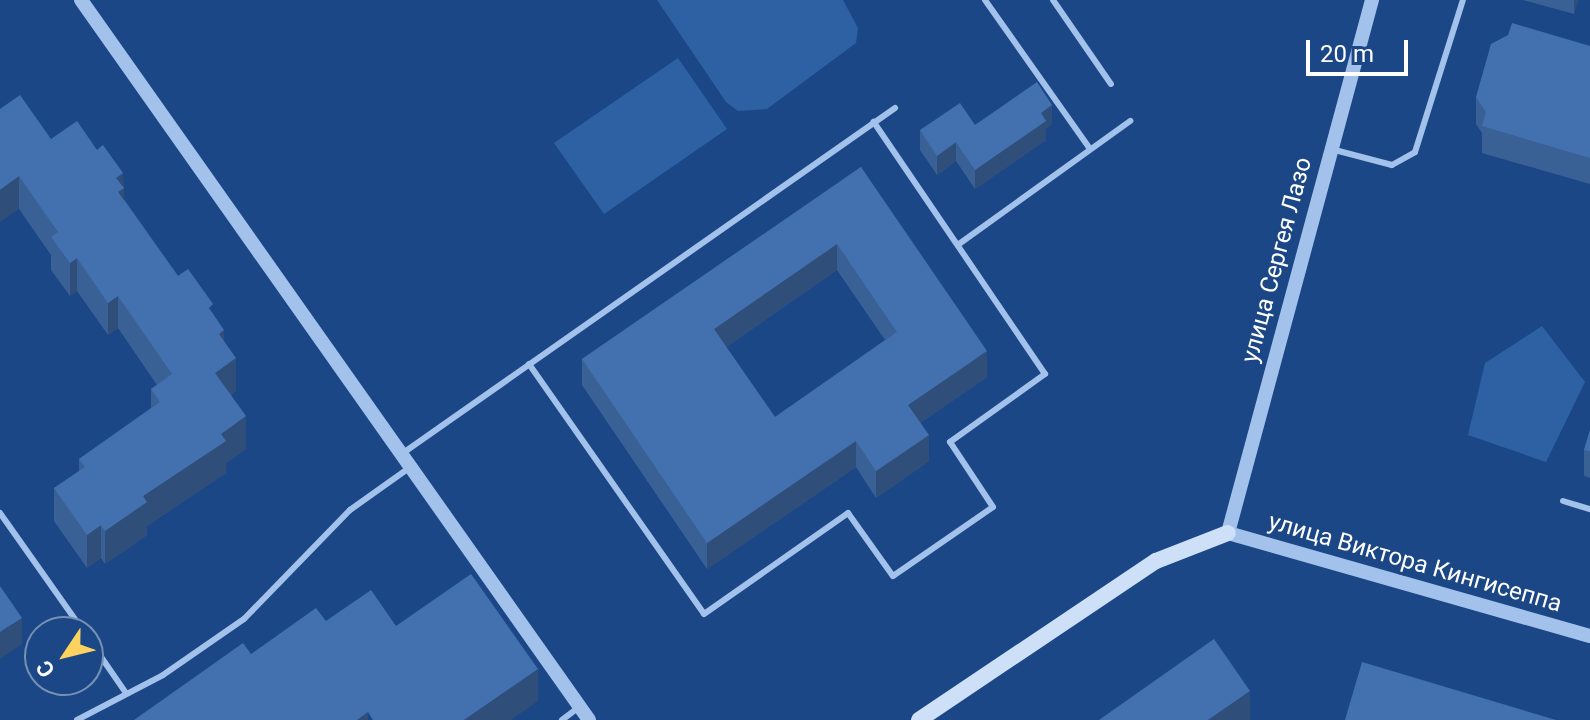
<!DOCTYPE html>
<meta charset="utf-8">
<style>
body{margin:0}
#map{position:relative;width:1590px;height:720px;overflow:hidden;background:#1b4786;font-family:Roboto,sans-serif}
div>[style]{position:absolute}
.green>*{inset:0;background:#2e61a4}
.service>*{height:6px;margin:-3px;padding:0 3px;transform-origin:3px;border-radius:3px;background:#a2c2ec}
.tertiary>*{height:14px;margin:-7px;padding:0 7px;transform-origin:7px;border-radius:7px;background:#a2c2ec}
.secondary>*{height:16px;margin:-8px;padding:0 8px;transform-origin:8px;border-radius:8px;background:#cee0f8}
.wall>*{inset:0;background:#3a6196}
.shaded-wall>*{inset:0;background:#2f4f7a}
.building>*{inset:0;background:#4371af}
span{translate:-50% -50%;white-space:nowrap;text-align:center;line-height:1.15;-webkit-text-stroke:6px #1b4786;paint-order:stroke}
.street-label{font-size:24px;color:#fff}
.north{position:absolute;left:24px;top:616px;width:80px;height:80px;box-sizing:border-box;background:#1b4786;border:2px solid #7691b6;border-radius:50%;rotate:235deg;font-size:22px;font-weight:700;line-height:32px;text-align:center;color:#fff}
.north::after{content:'';display:block;margin:auto;width:28px;height:36px;background:#fdd25e;clip-path:polygon(50% 0,100% 100%,50% 72%,0 100%)}
.scale{position:absolute;left:1306px;top:40px;width:102px;height:36px;box-sizing:border-box;border:4px solid #fff;border-top:0;padding-left:10px;font-size:24px;line-height:28px;white-space:nowrap;color:#fff;-webkit-text-stroke:6px #1b4786;paint-order:stroke}
</style>
<div id="map">
<div class="green">
<div style="clip-path:polygon(657px 0,843px 0,858px 28px,856px 43px,767px 109px,738px 111px,726px 102px)"></div>
<div style="clip-path:polygon(678px 58px,727px 129px,604px 214px,554px 143px)"></div>
<div style="clip-path:polygon(1542px 326px,1585px 382px,1546px 462px,1468px 435px,1485px 363px)"></div>
</div>
<div class="service">
<div style="left:985px;top:0;width:182px;rotate:54.8deg"></div>
<div style="left:1053px;top:0;width:102px;rotate:55.4deg"></div>
<div style="left:1331px;top:149px;width:63px;rotate:14.7deg"></div>
<div style="left:1392px;top:165px;width:26px;rotate:-29deg"></div>
<div style="left:1415px;top:152px;width:159px;rotate:-72.5deg"></div>
<div style="left:959px;top:244px;width:211px;rotate:-35.7deg"></div>
<div style="left:529px;top:364px;width:305px;rotate:55deg"></div>
<div style="left:704px;top:614px;width:176px;rotate:-35deg"></div>
<div style="left:848px;top:513px;width:77px;rotate:54.5deg"></div>
<div style="left:893px;top:576px;width:121px;rotate:-34.6deg"></div>
<div style="left:993px;top:507px;width:78px;rotate:-123.5deg"></div>
<div style="left:950px;top:442px;width:117px;rotate:-35.6deg"></div>
<div style="left:1045px;top:374px;width:305px;rotate:-124.2deg"></div>
<div style="left:403px;top:453px;width:601px;rotate:-35.04deg"></div>
<div style="left:1563px;top:501px;width:28px;rotate:17deg"></div>
<div style="left:0;top:513px;width:146px;rotate:54.8deg"></div>
<div style="left:88px;top:638px;width:67px;rotate:55.4deg"></div>
<div style="left:77px;top:720px;width:97px;rotate:-27.6deg"></div>
<div style="left:163px;top:675px;width:98px;rotate:-34.7deg"></div>
<div style="left:244px;top:619px;width:152px;rotate:-45.8deg"></div>
<div style="left:350px;top:510px;width:72px;rotate:-35.4deg"></div>
<div style="left:562px;top:720px;width:20px;rotate:-37deg"></div>
</div>
<div class="tertiary">
<div style="left:81px;top:0;width:881px;rotate:54.79deg"></div>
<div style="left:1372px;top:0;width:552px;rotate:105.12deg"></div>
<div style="left:1228px;top:533px;width:376px;rotate:15.9deg"></div>
</div>
<div class="secondary">
<div style="left:919px;top:720px;width:285px;rotate:-33.9deg"></div>
<div style="left:1156px;top:561px;width:77px;rotate:-21.3deg"></div>
</div>
<div class="wall">
<div style="clip-path:polygon(1523px 0,1578px 0,1574px 14px)"></div>
<div style="clip-path:polygon(1590px 46px,1590px 184px,1482px 153px,1482px 133px,1476px 124px,1476px 97px)"></div>
<div style="clip-path:polygon(0 109px,51px 139px,123px 187px,124px 199px,178px 276px,213px 314px,224px 342px,236px 391px,231px 395px,246px 449px,226px 463px,226px 473px,147px 526px,147px 535px,105px 564px,101px 558px,87px 568px,54px 521px,54px 488px,79px 471px,79px 459px,151px 408px,151px 389px,157px 385px,118px 328px,108px 335px,77px 291px,70px 296px,51px 270px,51px 255px,19px 209px)"></div>
<div style="clip-path:polygon(1052px 124px,1046px 128px,1046px 140px,975px 189px,956px 161px,937px 175px,920px 150px,920px 130px,975px 125px)"></div>
<div style="clip-path:polygon(evenodd,861px 167px,987px 377px,920px 423px,929px 461px,876px 498px,856px 467px,707px 569px,582px 385px,582px 359px,861px 167px,837px 270px,885px 340px,775px 417px,726px 347px,837px 270px)"></div>
<div style="clip-path:polygon(1590px 430px,1590px 478px,1584px 476px,1584px 450px)"></div>
</div>
<div class="shaded-wall">
<div style="clip-path:polygon(1574px 0,1578px 0,1574px 14px)"></div>
<div style="clip-path:polygon(1052px 105px,1052px 124px,1046px 128px,1046px 140px,975px 189px,975px 170px,1041px 113px)"></div>
<div style="clip-path:polygon(956px 142px,956px 161px,937px 175px,937px 156px)"></div>
<div style="clip-path:polygon(123px 173px,124px 188px,124px 221px,116px 178px)"></div>
<div style="clip-path:polygon(19px 176px,19px 209px,0 222px,0 190px)"></div>
<div style="clip-path:polygon(837px 244px,837px 270px,714px 355px,714px 329px)"></div>
<div style="clip-path:polygon(77px 258px,77px 291px,70px 296px,70px 263px)"></div>
<div style="clip-path:polygon(118px 296px,118px 328px,108px 335px,108px 303px)"></div>
<div style="clip-path:polygon(224px 330px,224px 363px,219px 334px)"></div>
<div style="clip-path:polygon(987px 351px,987px 377px,908px 431px,908px 405px)"></div>
<div style="clip-path:polygon(236px 358px,236px 391px,215px 406px,215px 373px)"></div>
<div style="clip-path:polygon(246px 416px,246px 449px,226px 463px,226px 473px,147px 526px,147px 535px,105px 564px,105px 531px,143px 496px,221px 434px)"></div>
<div style="clip-path:polygon(929px 435px,929px 461px,876px 498px,876px 471px)"></div>
<div style="clip-path:polygon(856px 441px,856px 467px,707px 569px,707px 543px)"></div>
<div style="clip-path:polygon(101px 525px,101px 558px,87px 568px,87px 535px)"></div>
<div style="clip-path:polygon(22px 618px,22px 644px,0 659px,0 632px)"></div>
<div style="clip-path:polygon(538px 669px,538px 701px,511px 720px,464px 720px)"></div>
<div style="clip-path:polygon(1250px 691px,1250px 720px,1208px 720px)"></div>
<div style="clip-path:polygon(368px 712px,368px 720px,357px 720px)"></div>
</div>
<div class="building">
<div style="clip-path:polygon(1512px 23px,1590px 46px,1590px 158px,1482px 126px,1486px 112px,1476px 97px,1491px 44px,1508px 35px)"></div>
<div style="clip-path:polygon(1037px 82px,1052px 105px,1041px 113px,1046px 121px,975px 170px,956px 142px,937px 156px,920px 130px,960px 103px,975px 125px)"></div>
<div style="clip-path:polygon(20px 95px,51px 139px,77px 121px,97px 150px,103px 145px,123px 173px,116px 178px,124px 188px,118px 192px,178px 276px,188px 269px,213px 304px,209px 308px,224px 330px,219px 334px,236px 358px,215px 373px,246px 416px,221px 434px,226px 441px,143px 496px,147px 502px,105px 531px,101px 525px,87px 535px,54px 488px,85px 467px,79px 459px,160px 402px,151px 389px,172px 374px,118px 296px,108px 303px,77px 258px,70px 263px,51px 237px,58px 232px,19px 176px,0 190px,0 109px)"></div>
<div style="clip-path:polygon(evenodd,861px 167px,987px 351px,908px 405px,929px 435px,876px 471px,856px 441px,707px 543px,582px 359px,861px 167px,837px 244px,897px 332px,775px 417px,714px 329px,837px 244px)"></div>
<div style="clip-path:polygon(1590px 430px,1590px 451px,1584px 450px)"></div>
<div style="clip-path:polygon(471px 574px,538px 669px,464px 720px,373px 720px,368px 712px,357px 720px,134px 720px,243px 643px,251px 654px,316px 608px,326px 621px,371px 590px,396px 626px)"></div>
<div style="clip-path:polygon(0 586px,22px 618px,0 632px)"></div>
<div style="clip-path:polygon(1214px 639px,1250px 691px,1208px 720px,1099px 720px)"></div>
<div style="clip-path:polygon(1362px 662px,1556px 720px,1345px 720px)"></div>
</div>
<div class="street-label">
<span style="left:1277px;top:260px;rotate:-75deg">улица Сергея Лазо</span>
<span style="left:1415px;top:563px;rotate:16deg">улица Виктора Кингисеппа</span>
</div>
<div class="north">С</div>
<div class="scale">20 m</div>
</div>
